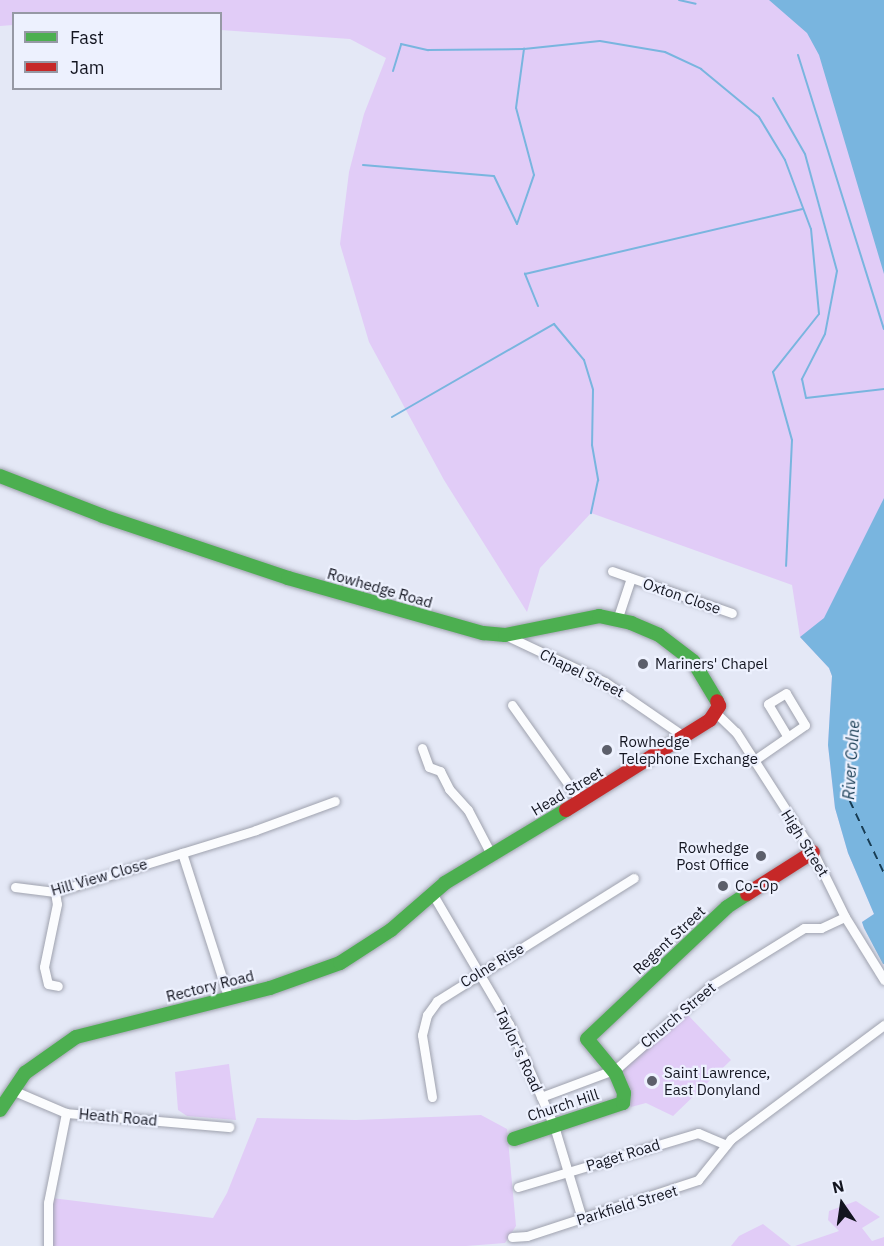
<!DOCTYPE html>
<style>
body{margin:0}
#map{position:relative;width:884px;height:1246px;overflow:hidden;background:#e4e8f6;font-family:"IBM Plex Sans",sans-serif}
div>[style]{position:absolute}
.green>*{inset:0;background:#e1ccf7}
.water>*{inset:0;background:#79b5df}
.stream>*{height:2px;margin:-1px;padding:0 1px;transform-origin:1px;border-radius:1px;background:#79b5df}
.ferry>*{height:1.5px;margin-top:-0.75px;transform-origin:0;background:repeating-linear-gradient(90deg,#183c53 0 8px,transparent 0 14px)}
.roads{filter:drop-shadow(0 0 2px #9fa2ae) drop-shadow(0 0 2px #9fa2ae)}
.street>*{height:9px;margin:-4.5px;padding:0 4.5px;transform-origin:4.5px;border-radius:4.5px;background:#fbfcfe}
.fast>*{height:14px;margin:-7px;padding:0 7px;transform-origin:7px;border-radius:7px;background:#4caf50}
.jam>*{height:14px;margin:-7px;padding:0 7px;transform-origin:7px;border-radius:7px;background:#c62828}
.dots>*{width:16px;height:16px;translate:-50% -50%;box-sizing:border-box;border:3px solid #edf1fe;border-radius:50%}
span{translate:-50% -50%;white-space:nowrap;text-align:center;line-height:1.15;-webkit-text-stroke:4.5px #edf1fe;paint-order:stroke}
.street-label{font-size:15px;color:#131520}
.poi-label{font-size:15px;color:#131520}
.left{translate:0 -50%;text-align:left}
.right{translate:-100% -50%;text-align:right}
.water-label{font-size:16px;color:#183c53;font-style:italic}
.legend{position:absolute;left:12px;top:12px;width:210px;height:78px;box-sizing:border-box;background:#edf1fe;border:2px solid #9699a5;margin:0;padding:8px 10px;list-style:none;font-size:18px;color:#131520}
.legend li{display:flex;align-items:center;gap:12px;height:30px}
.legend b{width:30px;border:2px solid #9699a5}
.north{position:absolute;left:812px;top:1174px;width:60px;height:60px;-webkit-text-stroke:4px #edf1fe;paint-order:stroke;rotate:347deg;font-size:16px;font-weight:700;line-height:24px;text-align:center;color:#131520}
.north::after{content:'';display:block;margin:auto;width:21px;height:27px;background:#131520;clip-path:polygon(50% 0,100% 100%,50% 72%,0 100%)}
</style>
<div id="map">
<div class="green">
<div style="clip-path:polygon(0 0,824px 0,884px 147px,884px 965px,864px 928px,862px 922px,874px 914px,848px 853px,835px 808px,828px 745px,832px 676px,829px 668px,800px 637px,792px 585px,591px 513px,540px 568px,527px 612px,444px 480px,369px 342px,340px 244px,349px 172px,364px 114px,386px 58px,350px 39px,221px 30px,220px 14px,14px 14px,13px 25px,0 26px)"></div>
<div style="clip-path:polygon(686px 1013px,731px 1060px,673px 1116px,646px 1103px,631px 1107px,618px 1073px)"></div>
<div style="clip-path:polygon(229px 1064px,236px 1120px,187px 1116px,178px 1110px,175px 1072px)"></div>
<div style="clip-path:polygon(481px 1115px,507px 1129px,516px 1226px,505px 1243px,466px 1246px,52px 1246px,52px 1198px,213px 1218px,227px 1193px,257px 1118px,356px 1120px)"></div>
<div style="clip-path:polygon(856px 1201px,880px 1217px,862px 1228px,872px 1241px,884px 1237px,884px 1246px,795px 1246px,839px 1231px,828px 1220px,829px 1211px)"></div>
<div style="clip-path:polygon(763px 1224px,791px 1246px,731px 1246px,739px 1236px)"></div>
</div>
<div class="water">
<div style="clip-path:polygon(769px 0,884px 0,884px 274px,819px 55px,807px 33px)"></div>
<div style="clip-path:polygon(884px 498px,884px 964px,883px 964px,864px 928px,862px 922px,874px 914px,848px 853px,835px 808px,828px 745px,832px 676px,829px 668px,800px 637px,824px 618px)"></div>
</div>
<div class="stream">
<div style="left:679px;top:0;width:17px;rotate:13deg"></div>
<div style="left:798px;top:55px;width:287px;rotate:72.6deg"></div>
<div style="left:393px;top:71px;width:28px;rotate:-73deg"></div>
<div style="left:401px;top:44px;width:28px;rotate:13deg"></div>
<div style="left:428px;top:50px;width:96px;rotate:-0.6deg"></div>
<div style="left:524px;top:49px;width:76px;rotate:-6deg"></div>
<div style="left:600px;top:41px;width:66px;rotate:9.6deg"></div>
<div style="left:665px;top:52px;width:40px;rotate:25deg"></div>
<div style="left:701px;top:69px;width:75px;rotate:39.6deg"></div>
<div style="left:759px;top:117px;width:50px;rotate:58.8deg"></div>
<div style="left:785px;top:160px;width:74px;rotate:69.4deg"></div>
<div style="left:811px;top:229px;width:85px;rotate:84.6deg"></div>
<div style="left:819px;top:314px;width:74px;rotate:128.4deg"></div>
<div style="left:773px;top:372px;width:71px;rotate:74.4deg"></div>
<div style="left:792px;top:440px;width:126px;rotate:92.7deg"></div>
<div style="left:773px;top:98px;width:64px;rotate:60.3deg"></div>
<div style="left:805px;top:154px;width:121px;rotate:74.7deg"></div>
<div style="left:837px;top:271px;width:64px;rotate:100.8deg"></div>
<div style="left:825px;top:334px;width:51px;rotate:117.1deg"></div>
<div style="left:802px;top:379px;width:19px;rotate:78deg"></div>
<div style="left:806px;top:398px;width:79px;rotate:-6.6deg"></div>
<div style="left:363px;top:165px;width:131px;rotate:4.8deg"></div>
<div style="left:494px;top:176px;width:53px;rotate:64.4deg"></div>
<div style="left:517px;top:224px;width:52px;rotate:-70.9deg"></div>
<div style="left:534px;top:175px;width:69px;rotate:-105deg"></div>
<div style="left:516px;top:108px;width:60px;rotate:-82.3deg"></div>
<div style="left:538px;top:306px;width:35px;rotate:-112deg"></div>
<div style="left:525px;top:274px;width:285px;rotate:-13.2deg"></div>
<div style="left:392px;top:417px;width:187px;rotate:-29.9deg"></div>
<div style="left:554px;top:324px;width:47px;rotate:50.2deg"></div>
<div style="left:584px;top:360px;width:31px;rotate:73deg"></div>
<div style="left:593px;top:390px;width:55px;rotate:91deg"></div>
<div style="left:592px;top:445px;width:36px;rotate:80deg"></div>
<div style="left:598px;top:480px;width:34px;rotate:102deg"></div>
</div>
<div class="ferry">
<div style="left:850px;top:801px;width:80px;rotate:64.7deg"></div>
</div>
<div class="roads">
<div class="street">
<div style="left:612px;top:571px;width:127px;rotate:19.3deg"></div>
<div style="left:617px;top:620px;width:44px;rotate:-71.6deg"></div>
<div style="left:505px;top:635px;width:110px;rotate:25.2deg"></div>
<div style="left:605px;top:682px;width:97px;rotate:34.5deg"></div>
<div style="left:512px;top:705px;width:119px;rotate:54.6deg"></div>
<div style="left:716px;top:713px;width:28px;rotate:44deg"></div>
<div style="left:736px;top:732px;width:143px;rotate:57.3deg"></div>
<div style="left:813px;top:852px;width:72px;rotate:63.8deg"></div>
<div style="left:845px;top:917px;width:74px;rotate:58.2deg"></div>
<div style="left:422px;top:748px;width:20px;rotate:70deg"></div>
<div style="left:429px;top:767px;width:12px;rotate:20deg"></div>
<div style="left:440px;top:771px;width:20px;rotate:63deg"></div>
<div style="left:449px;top:789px;width:28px;rotate:48deg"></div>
<div style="left:468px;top:810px;width:52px;rotate:62.4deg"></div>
<div style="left:753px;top:761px;width:63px;rotate:-34.7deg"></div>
<div style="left:805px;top:725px;width:37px;rotate:-121deg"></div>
<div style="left:786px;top:693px;width:21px;rotate:149deg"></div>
<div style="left:768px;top:704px;width:37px;rotate:59deg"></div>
<div style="left:182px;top:853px;width:153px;rotate:72.2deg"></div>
<div style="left:15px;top:887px;width:40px;rotate:7.1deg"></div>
<div style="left:55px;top:892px;width:210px;rotate:-17.1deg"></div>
<div style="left:256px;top:830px;width:84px;rotate:-20.2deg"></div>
<div style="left:55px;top:892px;width:12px;rotate:81deg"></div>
<div style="left:57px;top:904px;width:64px;rotate:101.7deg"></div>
<div style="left:44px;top:967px;width:17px;rotate:77deg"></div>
<div style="left:48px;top:984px;width:10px;rotate:11deg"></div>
<div style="left:432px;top:893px;width:152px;rotate:59.6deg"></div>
<div style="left:509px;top:1024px;width:111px;rotate:66.2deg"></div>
<div style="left:554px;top:1126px;width:97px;rotate:73.2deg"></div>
<div style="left:12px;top:1090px;width:59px;rotate:23.1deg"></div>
<div style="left:66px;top:1113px;width:164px;rotate:4.9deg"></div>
<div style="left:432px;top:1097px;width:63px;rotate:-99.2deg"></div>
<div style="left:422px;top:1035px;width:21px;rotate:-76deg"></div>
<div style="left:427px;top:1015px;width:17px;rotate:-54deg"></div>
<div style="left:437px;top:1001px;width:232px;rotate:-32deg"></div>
<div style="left:541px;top:1097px;width:80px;rotate:-20.5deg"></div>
<div style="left:616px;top:1069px;width:128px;rotate:-41.2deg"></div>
<div style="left:712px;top:985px;width:108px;rotate:-31.8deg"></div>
<div style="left:804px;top:928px;width:17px"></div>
<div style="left:821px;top:928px;width:26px;rotate:-25deg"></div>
<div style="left:518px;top:1187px;width:188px;rotate:-16.7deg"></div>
<div style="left:698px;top:1133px;width:30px;rotate:23deg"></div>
<div style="left:512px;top:1237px;width:15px;rotate:-4deg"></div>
<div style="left:527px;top:1236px;width:180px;rotate:-18.1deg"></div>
<div style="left:698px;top:1180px;width:53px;rotate:-51.2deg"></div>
<div style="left:731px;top:1139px;width:191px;rotate:-36.7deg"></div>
<div style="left:48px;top:1246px;width:43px;rotate:-90deg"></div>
<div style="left:48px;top:1203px;width:92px;rotate:-78.7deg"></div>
</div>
<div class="fast">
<div style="left:0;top:476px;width:110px;rotate:21.2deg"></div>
<div style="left:103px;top:516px;width:195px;rotate:18.5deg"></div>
<div style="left:288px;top:578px;width:203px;rotate:15.8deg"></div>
<div style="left:483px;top:633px;width:22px;rotate:5deg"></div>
<div style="left:505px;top:635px;width:96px;rotate:-11.4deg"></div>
<div style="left:599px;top:616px;width:33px;rotate:12deg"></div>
<div style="left:631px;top:623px;width:30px;rotate:23deg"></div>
<div style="left:659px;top:635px;width:43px;rotate:37.4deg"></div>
<div style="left:693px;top:661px;width:47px;rotate:59deg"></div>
<div style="left:0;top:1110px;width:45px;rotate:-56deg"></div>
<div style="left:25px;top:1073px;width:62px;rotate:-35.2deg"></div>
<div style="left:76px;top:1037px;width:200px;rotate:-14.2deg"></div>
<div style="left:270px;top:988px;width:74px;rotate:-19.7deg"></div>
<div style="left:340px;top:963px;width:61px;rotate:-32.9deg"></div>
<div style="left:391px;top:930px;width:72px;rotate:-41deg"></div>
<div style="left:445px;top:883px;width:141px;rotate:-31.1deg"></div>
<div style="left:514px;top:1139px;width:115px;rotate:-18.3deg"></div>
<div style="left:623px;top:1103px;width:10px;rotate:-84deg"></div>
<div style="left:624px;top:1093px;width:21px;rotate:-113deg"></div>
<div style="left:616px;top:1074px;width:45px;rotate:-129.6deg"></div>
<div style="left:587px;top:1039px;width:192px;rotate:-43.3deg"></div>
<div style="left:727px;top:907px;width:24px;rotate:-33deg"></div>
</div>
<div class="jam">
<div style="left:566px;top:810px;width:170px;rotate:-32deg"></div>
<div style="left:710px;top:720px;width:17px;rotate:-57deg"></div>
<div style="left:719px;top:706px;width:5px;rotate:-112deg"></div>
<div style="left:747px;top:894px;width:78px;rotate:-32.5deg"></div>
</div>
</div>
<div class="dots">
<div style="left:643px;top:664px;background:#5c5f6b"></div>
<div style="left:607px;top:750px;background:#5c5f6b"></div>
<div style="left:761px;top:856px;background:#5c5f6b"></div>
<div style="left:723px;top:886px;background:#5c5f6b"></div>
<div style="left:652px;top:1081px;background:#5c5f6b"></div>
</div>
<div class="street-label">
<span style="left:380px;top:588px;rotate:16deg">Rowhedge Road</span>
<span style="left:682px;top:596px;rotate:19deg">Oxton Close</span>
<span style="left:582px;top:673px;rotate:26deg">Chapel Street</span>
<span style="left:567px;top:791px;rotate:-31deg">Head Street</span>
<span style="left:805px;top:843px;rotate:58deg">High Street</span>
<span style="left:99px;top:877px;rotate:-16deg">Hill View Close</span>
<span style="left:669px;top:940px;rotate:-43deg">Regent Street</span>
<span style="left:492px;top:965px;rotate:-31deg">Colne Rise</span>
<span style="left:210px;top:986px;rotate:-14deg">Rectory Road</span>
<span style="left:678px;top:1015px;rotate:-40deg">Church Street</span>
<span style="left:519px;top:1050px;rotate:65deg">Taylor's Road</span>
<span style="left:563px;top:1105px;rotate:-18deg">Church Hill</span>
<span style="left:118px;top:1117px;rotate:5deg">Heath Road</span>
<span style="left:623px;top:1155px;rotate:-17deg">Paget Road</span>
<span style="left:627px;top:1205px;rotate:-17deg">Parkfield Street</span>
</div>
<div class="poi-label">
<span class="left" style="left:655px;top:664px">Mariners' Chapel</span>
<span class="left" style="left:619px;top:750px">Rowhedge<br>Telephone Exchange</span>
<span class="right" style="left:749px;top:856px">Rowhedge<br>Post Office</span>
<span class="left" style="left:735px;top:886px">Co-Op</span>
<span class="left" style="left:664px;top:1081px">Saint Lawrence,<br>East Donyland</span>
</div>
<div class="water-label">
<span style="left:851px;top:760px;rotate:-86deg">River Colne</span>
</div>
<ul class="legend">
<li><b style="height:8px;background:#4caf50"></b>Fast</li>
<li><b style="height:8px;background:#c62828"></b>Jam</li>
</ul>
<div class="north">N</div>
</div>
